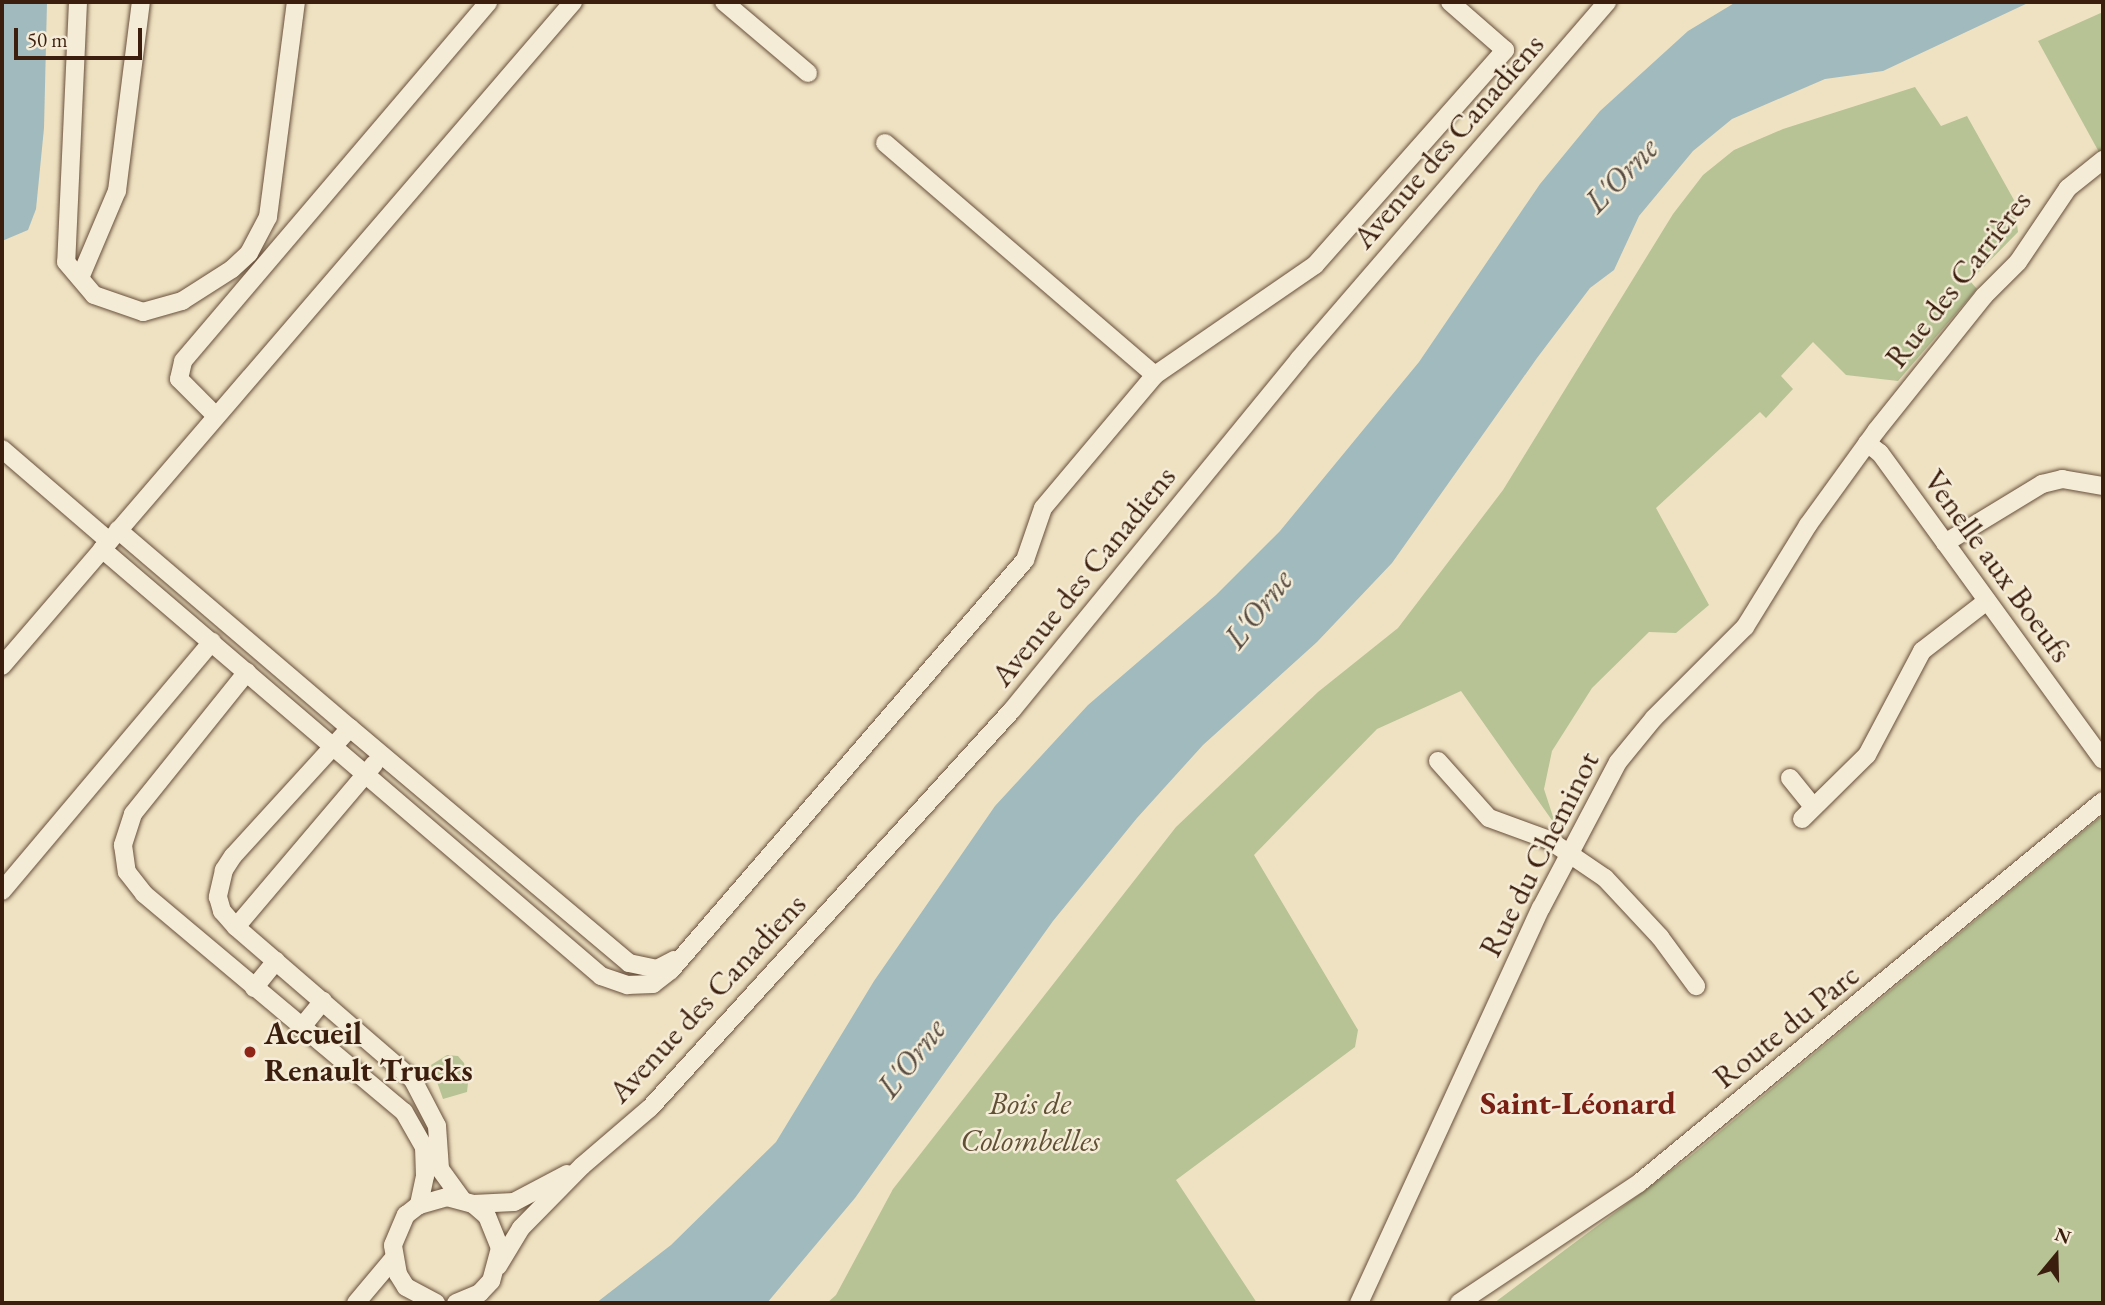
<!DOCTYPE html>
<meta charset="utf-8">
<style>
body{margin:0}
#map{position:relative;width:2105px;height:1305px;overflow:hidden;background:#efe2c2;font-family:"EB Garamond",serif}
div>[style]{position:absolute}
.green>*{inset:0;background:#b7c394}
.water>*{inset:0;background:#a0babe}
.roads{filter:drop-shadow(0 0 2px #684f3b) drop-shadow(0 0 2px #684f3b)}
.minor>*{height:18px;margin:-9px;padding:0 9px;transform-origin:9px;border-radius:9px;background:#f5ecd7}
.dots>*{width:19px;height:19px;translate:-50% -50%;box-sizing:border-box;border:4px solid #f5ecd7;border-radius:50%}
span{translate:-50% -50%;white-space:nowrap;text-align:center;line-height:1.15;-webkit-text-stroke:5px #f5ecd7;paint-order:stroke}
.street-label{font-size:32px;color:#3b1e0e}
.poi-label{font-size:32px;color:#3b1e0e;font-weight:700}
.left{translate:0 -50%;text-align:left}
.park-label{font-size:32px;color:#605036;font-style:italic}
.water-label{font-size:33px;color:#594d43;font-style:italic}
.neighbourhood-label{font-size:33px;color:#7a1f14;font-weight:700}
.frame{position:absolute;inset:0;border:4px solid #3b1e0e;pointer-events:none}
.north{position:absolute;left:2021px;top:1221px;width:70px;height:70px;-webkit-text-stroke:5px #f5ecd7;paint-order:stroke;rotate:19deg;font-size:19px;font-weight:700;line-height:28px;text-align:center;color:#3b1e0e}
.north::after{content:'';display:block;margin:auto;width:24px;height:32px;background:#3b1e0e;clip-path:polygon(50% 0,100% 100%,50% 72%,0 100%)}
.scale{position:absolute;left:14px;top:28px;width:128px;height:32px;box-sizing:border-box;border:4px solid #3b1e0e;border-top:0;padding-left:9px;font-size:21px;line-height:24px;white-space:nowrap;color:#3b1e0e;-webkit-text-stroke:5px #f5ecd7;paint-order:stroke}
</style>
<div id="map">
<div class="green">
<div style="clip-path:polygon(2103px 12px,2103px 151px,2100px 154px,2038px 41px)"></div>
<div style="clip-path:polygon(1915px 87px,1941px 126px,1967px 116px,2014px 200px,2018px 232px,1970px 281px,1977px 289px,1898px 381px,1846px 375px,1813px 342px,1781px 376px,1793px 389px,1766px 418px,1760px 412px,1656px 508px,1709px 605px,1676px 633px,1649px 632px,1592px 688px,1552px 751px,1544px 789px,1556px 826px,1461px 691px,1377px 729px,1254px 855px,1358px 1030px,1355px 1047px,1176px 1180px,1257px 1303px,827px 1303px,836px 1295px,893px 1189px,1176px 827px,1318px 692px,1398px 628px,1503px 490px,1673px 214px,1703px 175px,1734px 150px,1783px 129px)"></div>
<div style="clip-path:polygon(2103px 815px,2103px 1303px,1494px 1303px,1688px 1158px)"></div>
<div style="clip-path:polygon(447px 1055px,458px 1056px,464px 1063px,468px 1083px,467px 1092px,443px 1099px,431px 1065px)"></div>
</div>
<div class="water">
<div style="clip-path:polygon(2px 2px,47px 2px,44px 128px,36px 209px,28px 230px,2px 241px)"></div>
<div style="clip-path:polygon(1736px 2px,2030px 2px,1883px 71px,1825px 79px,1732px 119px,1693px 151px,1639px 216px,1614px 270px,1590px 288px,1537px 358px,1392px 563px,1317px 642px,1203px 745px,1137px 818px,1053px 921px,855px 1198px,767px 1303px,596px 1303px,671px 1245px,776px 1142px,874px 981px,995px 806px,1088px 705px,1216px 595px,1280px 531px,1419px 362px,1540px 184px,1600px 111px,1688px 31px)"></div>
</div>
<div class="roads">
<div class="minor">
<div style="left:78px;top:2px;width:260px;rotate:92.6deg"></div>
<div style="left:66px;top:262px;width:43px;rotate:49.7deg"></div>
<div style="left:94px;top:295px;width:52px;rotate:19.1deg"></div>
<div style="left:143px;top:312px;width:41px;rotate:-15.8deg"></div>
<div style="left:182px;top:301px;width:59px;rotate:-32.6deg"></div>
<div style="left:232px;top:269px;width:23px;rotate:-43deg"></div>
<div style="left:249px;top:253px;width:41px;rotate:-62.2deg"></div>
<div style="left:268px;top:217px;width:217px;rotate:-82.6deg"></div>
<div style="left:724px;top:2px;width:110px;rotate:40.2deg"></div>
<div style="left:885px;top:143px;width:356px;rotate:40.7deg"></div>
<div style="left:80px;top:278px;width:95px;rotate:-67deg"></div>
<div style="left:117px;top:191px;width:191px;rotate:-82.8deg"></div>
<div style="left:216px;top:416px;width:52px;rotate:-135deg"></div>
<div style="left:179px;top:379px;width:18px;rotate:-77deg"></div>
<div style="left:183px;top:361px;width:471px;rotate:-49.6deg"></div>
<div style="left:1867px;top:443px;width:16px;rotate:38deg"></div>
<div style="left:1880px;top:453px;width:379px;rotate:54deg"></div>
<div style="left:2px;top:449px;width:141px;rotate:40.7deg"></div>
<div style="left:118px;top:530px;width:305px;rotate:40.5deg"></div>
<div style="left:350px;top:728px;width:173px;rotate:132.4deg"></div>
<div style="left:233px;top:856px;width:17px;rotate:123deg"></div>
<div style="left:224px;top:870px;width:28px;rotate:103deg"></div>
<div style="left:218px;top:897px;width:15px;rotate:74deg"></div>
<div style="left:222px;top:911px;width:21px;rotate:49deg"></div>
<div style="left:236px;top:927px;width:234px;rotate:40.8deg"></div>
<div style="left:413px;top:1080px;width:52px;rotate:62.4deg"></div>
<div style="left:437px;top:1126px;width:43px;rotate:86deg"></div>
<div style="left:440px;top:1169px;width:37px;rotate:54deg"></div>
<div style="left:1945px;top:543px;width:114px;rotate:-31.3deg"></div>
<div style="left:2042px;top:484px;width:21px;rotate:-14deg"></div>
<div style="left:2062px;top:479px;width:42px;rotate:9.7deg"></div>
<div style="left:102px;top:549px;width:657px;rotate:40.55deg"></div>
<div style="left:601px;top:976px;width:28px;rotate:19deg"></div>
<div style="left:627px;top:985px;width:26px;rotate:-2deg"></div>
<div style="left:653px;top:984px;width:23px;rotate:-38deg"></div>
<div style="left:671px;top:970px;width:542px;rotate:-49.19deg"></div>
<div style="left:1025px;top:560px;width:55px;rotate:-70.9deg"></div>
<div style="left:1043px;top:508px;width:174px;rotate:-49.9deg"></div>
<div style="left:1155px;top:375px;width:194px;rotate:-34.5deg"></div>
<div style="left:1315px;top:265px;width:287px;rotate:-48.5deg"></div>
<div style="left:1505px;top:50px;width:73px;rotate:-138.9deg"></div>
<div style="left:2px;top:666px;width:876px;rotate:-49.31deg"></div>
<div style="left:247px;top:672px;width:182px;rotate:128.8deg"></div>
<div style="left:133px;top:814px;width:33px;rotate:108deg"></div>
<div style="left:123px;top:845px;width:27px;rotate:82deg"></div>
<div style="left:127px;top:872px;width:28px;rotate:52deg"></div>
<div style="left:144px;top:894px;width:339px;rotate:40deg"></div>
<div style="left:404px;top:1112px;width:40px;rotate:60.3deg"></div>
<div style="left:424px;top:1147px;width:29px;rotate:88deg"></div>
<div style="left:425px;top:1176px;width:30px;rotate:102deg"></div>
<div style="left:350px;top:728px;width:365px;rotate:40.1deg"></div>
<div style="left:629px;top:963px;width:29px;rotate:12deg"></div>
<div style="left:657px;top:969px;width:19px;rotate:-28deg"></div>
<div style="left:1438px;top:761px;width:76px;rotate:48.2deg"></div>
<div style="left:1489px;top:818px;width:64px;rotate:20.1deg"></div>
<div style="left:1549px;top:840px;width:68px;rotate:34.2deg"></div>
<div style="left:1605px;top:878px;width:81px;rotate:47deg"></div>
<div style="left:1660px;top:937px;width:61px;rotate:53.7deg"></div>
<div style="left:1790px;top:778px;width:36px;rotate:51deg"></div>
<div style="left:1802px;top:819px;width:91px;rotate:-44.6deg"></div>
<div style="left:1867px;top:755px;width:118px;rotate:-62.1deg"></div>
<div style="left:1922px;top:651px;width:82px;rotate:-37.6deg"></div>
<div style="left:2px;top:891px;width:326px;rotate:-49.9deg"></div>
<div style="left:236px;top:927px;width:214px;rotate:-49.7deg"></div>
<div style="left:254px;top:988px;width:35px;rotate:-51deg"></div>
<div style="left:301px;top:1028px;width:35px;rotate:-51deg"></div>
<div style="left:473px;top:1204px;width:41px;rotate:-2.8deg"></div>
<div style="left:514px;top:1202px;width:60px;rotate:-27.8deg"></div>
<div style="left:498px;top:1266px;width:44px;rotate:-58.8deg"></div>
<div style="left:521px;top:1228px;width:87px;rotate:-45.5deg"></div>
<div style="left:582px;top:1166px;width:89px;rotate:-40.5deg"></div>
<div style="left:650px;top:1108px;width:538px;rotate:-47.71deg"></div>
<div style="left:1012px;top:710px;width:453px;rotate:-50.7deg"></div>
<div style="left:1299px;top:359px;width:472px;rotate:-49.2deg"></div>
<div style="left:356px;top:1303px;width:57px;rotate:-49.9deg"></div>
<div style="left:436px;top:1303px;width:34px;rotate:-152deg"></div>
<div style="left:406px;top:1287px;width:15px;rotate:-122deg"></div>
<div style="left:398px;top:1274px;width:29px;rotate:-100deg"></div>
<div style="left:393px;top:1245px;width:33px;rotate:-67deg"></div>
<div style="left:406px;top:1215px;width:16px;rotate:-38deg"></div>
<div style="left:419px;top:1205px;width:29px;rotate:-16deg"></div>
<div style="left:447px;top:1197px;width:27px;rotate:15deg"></div>
<div style="left:473px;top:1204px;width:18px;rotate:41deg"></div>
<div style="left:487px;top:1216px;width:35px;rotate:68deg"></div>
<div style="left:500px;top:1248px;width:34px;rotate:105deg"></div>
<div style="left:491px;top:1281px;width:16px;rotate:133deg"></div>
<div style="left:480px;top:1293px;width:26px;rotate:157deg"></div>
<div style="left:1359px;top:1303px;width:435px;rotate:-65.3deg"></div>
<div style="left:1541px;top:908px;width:165px;rotate:-62.2deg"></div>
<div style="left:1618px;top:762px;width:57px;rotate:-50.7deg"></div>
<div style="left:1654px;top:718px;width:129px;rotate:-45deg"></div>
<div style="left:1745px;top:627px;width:120px;rotate:-58.3deg"></div>
<div style="left:1808px;top:525px;width:116px;rotate:-54.1deg"></div>
<div style="left:1876px;top:431px;width:173px;rotate:-51.3deg"></div>
<div style="left:1984px;top:296px;width:48px;rotate:-45deg"></div>
<div style="left:2018px;top:262px;width:89px;rotate:-56deg"></div>
<div style="left:2068px;top:188px;width:45px;rotate:-38.7deg"></div>
<div style="left:1459px;top:1303px;width:216px;rotate:-33.7deg"></div>
<div style="left:1639px;top:1183px;width:601px;rotate:-39.46deg"></div>
</div>
</div>
<div class="dots">
<div style="left:250px;top:1052px;background:#8f2418"></div>
</div>
<div class="street-label">
<span style="left:1448px;top:141px;rotate:-49deg">Avenue des Canadiens</span>
<span style="left:1958px;top:279px;rotate:-52deg">Rue des Carrières</span>
<span style="left:1998px;top:566px;rotate:54deg">Venelle aux Boeufs</span>
<span style="left:1083px;top:576px;rotate:-51deg">Avenue des Canadiens</span>
<span style="left:1539px;top:854px;rotate:-63deg">Rue du Cheminot</span>
<span style="left:707px;top:998px;rotate:-47deg">Avenue des Canadiens</span>
<span style="left:1786px;top:1026px;rotate:-39deg">Route du Parc</span>
</div>
<div class="poi-label">
<span class="left" style="left:264px;top:1052px">Accueil<br>Renault Trucks</span>
</div>
<div class="park-label">
<span style="left:1030px;top:1122px">Bois de<br>Colombelles</span>
</div>
<div class="water-label">
<span style="left:1621px;top:175px;rotate:-46deg">L'Orne</span>
<span style="left:1258px;top:609px;rotate:-52deg">L'Orne</span>
<span style="left:911px;top:1058px;rotate:-52deg">L'Orne</span>
</div>
<div class="neighbourhood-label">
<span style="left:1578px;top:1103px">Saint-Léonard</span>
</div>
<div class="frame"></div>
<div class="north">N</div>
<div class="scale">50 m</div>
</div>
